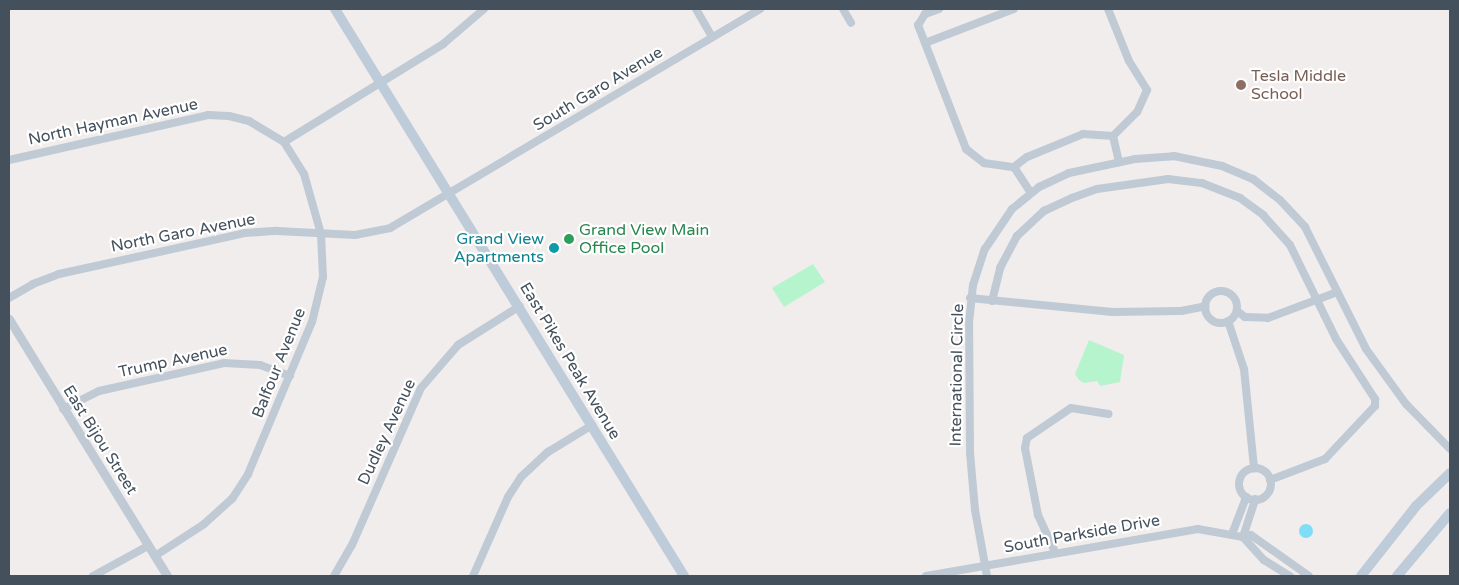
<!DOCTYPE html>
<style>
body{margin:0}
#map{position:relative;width:1459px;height:585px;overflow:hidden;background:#f1eded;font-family:"Varela Round",sans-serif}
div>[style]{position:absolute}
.green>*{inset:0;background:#b6f4ce}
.water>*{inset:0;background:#7fddf6}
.round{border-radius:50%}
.minor>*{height:8px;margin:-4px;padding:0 4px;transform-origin:4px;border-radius:4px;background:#bfcad5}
.minor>.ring{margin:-4px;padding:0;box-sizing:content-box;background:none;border:8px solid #bfcad5;border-radius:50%}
.tertiary>*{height:9px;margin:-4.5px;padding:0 4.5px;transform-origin:4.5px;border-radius:4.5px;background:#bfcad5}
.secondary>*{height:10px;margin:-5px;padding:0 5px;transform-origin:5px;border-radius:5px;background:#becbd9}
.dots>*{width:14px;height:14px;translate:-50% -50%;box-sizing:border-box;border:2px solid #fff;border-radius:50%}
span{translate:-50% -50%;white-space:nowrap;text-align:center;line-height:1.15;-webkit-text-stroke:4.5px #fff;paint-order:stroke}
.education-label{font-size:16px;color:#785e54}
.left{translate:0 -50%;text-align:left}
.street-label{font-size:16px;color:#44515d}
.leisure-label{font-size:16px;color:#27864d}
.culture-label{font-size:16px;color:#0d838f}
.right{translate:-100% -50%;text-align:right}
.frame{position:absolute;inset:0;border:10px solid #44515d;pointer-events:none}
</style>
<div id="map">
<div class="green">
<div style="clip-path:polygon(813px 264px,825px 282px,784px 307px,772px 288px)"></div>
<div style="clip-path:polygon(1089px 340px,1124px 355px,1120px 382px,1100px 386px,1097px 381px,1084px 383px,1079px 380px,1075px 374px)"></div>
</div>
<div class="water">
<div class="round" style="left:1299px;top:524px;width:14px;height:14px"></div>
</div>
<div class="minor">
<div style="left:696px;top:9px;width:32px;rotate:60deg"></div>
<div style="left:843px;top:9px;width:16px;rotate:60deg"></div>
<div style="left:939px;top:9px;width:15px;rotate:160deg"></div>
<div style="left:925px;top:14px;width:13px;rotate:122deg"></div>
<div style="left:918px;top:25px;width:133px;rotate:68.8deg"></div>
<div style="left:966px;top:149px;width:23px;rotate:38deg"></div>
<div style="left:984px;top:163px;width:30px;rotate:8deg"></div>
<div style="left:1014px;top:167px;width:31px;rotate:57deg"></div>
<div style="left:1108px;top:9px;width:56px;rotate:68deg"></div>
<div style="left:1129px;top:61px;width:34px;rotate:58deg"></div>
<div style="left:1147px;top:90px;width:24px;rotate:114deg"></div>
<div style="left:1137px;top:112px;width:34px;rotate:135deg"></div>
<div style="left:1113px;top:136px;width:27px;rotate:77deg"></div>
<div style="left:925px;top:43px;width:95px;rotate:-20.9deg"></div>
<div style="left:9px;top:160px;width:204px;rotate:-12.7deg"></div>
<div style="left:208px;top:115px;width:21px;rotate:3deg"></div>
<div style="left:229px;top:116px;width:21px;rotate:14deg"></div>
<div style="left:249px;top:121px;width:41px;rotate:31deg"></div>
<div style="left:284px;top:142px;width:187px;rotate:-31.6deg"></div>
<div style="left:443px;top:44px;width:54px;rotate:-40.5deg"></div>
<div style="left:1014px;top:167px;width:16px;rotate:-38deg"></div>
<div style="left:1027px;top:157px;width:61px;rotate:-22.3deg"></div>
<div style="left:1083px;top:134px;width:30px;rotate:4deg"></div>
<div class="ring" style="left:1205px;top:291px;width:24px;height:24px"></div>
<div style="left:9px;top:298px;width:28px;rotate:-30deg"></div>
<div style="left:33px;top:284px;width:28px;rotate:-21deg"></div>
<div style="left:59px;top:274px;width:190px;rotate:-12.4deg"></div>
<div style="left:245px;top:233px;width:32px;rotate:-4deg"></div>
<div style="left:277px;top:231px;width:78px;rotate:2.9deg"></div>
<div style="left:355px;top:235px;width:36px;rotate:-11deg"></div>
<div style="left:390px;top:228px;width:430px;rotate:-30.6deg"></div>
<div style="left:970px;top:298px;width:143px;rotate:5.6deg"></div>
<div style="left:1112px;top:312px;width:69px;rotate:-0.8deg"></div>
<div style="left:1181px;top:311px;width:25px;rotate:-11deg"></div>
<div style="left:992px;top:301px;width:34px;rotate:-76deg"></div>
<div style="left:1000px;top:268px;width:36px;rotate:-62deg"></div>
<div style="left:1017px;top:236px;width:37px;rotate:-43deg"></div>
<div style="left:1044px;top:211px;width:31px;rotate:-25deg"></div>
<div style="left:1072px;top:198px;width:27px;rotate:-20deg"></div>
<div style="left:1097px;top:189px;width:72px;rotate:-8deg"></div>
<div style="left:1168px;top:179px;width:34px;rotate:7deg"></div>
<div style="left:1202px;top:183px;width:41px;rotate:21.5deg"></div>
<div style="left:1240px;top:198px;width:29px;rotate:36deg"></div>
<div style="left:1263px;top:215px;width:40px;rotate:48deg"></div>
<div style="left:1290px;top:245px;width:105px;rotate:63.9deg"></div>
<div style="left:1336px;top:339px;width:72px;rotate:57deg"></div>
<div style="left:1375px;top:399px;width:7px;rotate:90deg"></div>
<div style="left:1375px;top:406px;width:73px;rotate:133.3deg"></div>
<div style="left:1325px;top:459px;width:59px;rotate:159.1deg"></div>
<div style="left:1237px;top:311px;width:10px;rotate:37deg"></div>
<div style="left:1245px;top:317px;width:23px;rotate:2deg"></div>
<div style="left:1268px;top:318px;width:74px;rotate:-20.6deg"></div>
<div style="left:1228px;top:321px;width:51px;rotate:71.6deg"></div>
<div style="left:1244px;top:369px;width:100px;rotate:84.2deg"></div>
<div style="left:63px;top:409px;width:40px;rotate:-26.6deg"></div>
<div style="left:99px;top:391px;width:128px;rotate:-12.6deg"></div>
<div style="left:224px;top:363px;width:36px;rotate:3deg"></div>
<div style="left:260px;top:365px;width:32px;rotate:20deg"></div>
<div class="ring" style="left:1239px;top:468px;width:24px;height:24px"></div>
<div style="left:1232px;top:534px;width:40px;rotate:-69deg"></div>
<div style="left:1243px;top:537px;width:8px;rotate:-14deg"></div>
<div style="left:1251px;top:535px;width:71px;rotate:35.3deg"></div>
<div style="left:1243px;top:537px;width:40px;rotate:-72deg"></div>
<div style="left:1055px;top:552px;width:41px;rotate:-114.7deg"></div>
<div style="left:1038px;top:515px;width:68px;rotate:-101deg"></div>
<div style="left:1025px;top:448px;width:10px;rotate:-79deg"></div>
<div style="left:1027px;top:438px;width:53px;rotate:-34.3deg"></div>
<div style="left:1071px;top:408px;width:38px;rotate:9deg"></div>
<div style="left:155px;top:556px;width:59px;rotate:-33.1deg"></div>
<div style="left:204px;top:524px;width:38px;rotate:-42deg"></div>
<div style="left:232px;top:499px;width:30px;rotate:-57deg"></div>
<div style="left:248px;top:474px;width:165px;rotate:-67.2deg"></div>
<div style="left:312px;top:322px;width:46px;rotate:-76.3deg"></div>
<div style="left:323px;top:277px;width:43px;rotate:-92.7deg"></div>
<div style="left:321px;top:234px;width:62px;rotate:-105.8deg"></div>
<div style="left:304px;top:174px;width:38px;rotate:-122deg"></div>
<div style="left:93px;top:576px;width:63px;rotate:-28.6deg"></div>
<div style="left:334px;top:576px;width:36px;rotate:-60deg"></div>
<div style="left:352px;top:545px;width:171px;rotate:-66.3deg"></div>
<div style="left:421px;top:388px;width:57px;rotate:-49.3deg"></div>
<div style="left:458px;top:345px;width:73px;rotate:-32.2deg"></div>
<div style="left:473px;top:576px;width:86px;rotate:-66.1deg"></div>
<div style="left:508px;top:497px;width:24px;rotate:-57deg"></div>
<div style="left:521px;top:477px;width:37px;rotate:-43deg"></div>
<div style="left:548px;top:452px;width:52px;rotate:-31.5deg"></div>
<div style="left:926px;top:576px;width:276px;rotate:-9.8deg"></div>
<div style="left:1198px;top:529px;width:46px;rotate:10.1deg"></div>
<div style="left:1243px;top:537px;width:31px;rotate:48deg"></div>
<div style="left:1264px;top:560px;width:31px;rotate:32deg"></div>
<div style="left:987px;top:576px;width:67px;rotate:-100.3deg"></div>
<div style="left:975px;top:510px;width:57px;rotate:-95deg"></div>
<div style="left:970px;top:453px;width:130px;rotate:-90.4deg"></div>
<div style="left:969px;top:323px;width:38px;rotate:-84deg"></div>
<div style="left:973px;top:285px;width:38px;rotate:-72deg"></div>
<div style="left:985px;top:249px;width:48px;rotate:-56deg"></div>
<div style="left:1012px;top:209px;width:35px;rotate:-39deg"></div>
<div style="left:1039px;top:187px;width:33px;rotate:-25deg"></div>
<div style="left:1069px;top:173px;width:67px;rotate:-12deg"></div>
<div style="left:1135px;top:159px;width:39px;rotate:-4deg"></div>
<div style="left:1174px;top:156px;width:49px;rotate:11.8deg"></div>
<div style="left:1222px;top:166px;width:34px;rotate:23deg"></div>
<div style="left:1253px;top:179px;width:34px;rotate:38deg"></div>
<div style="left:1280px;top:200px;width:37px;rotate:47deg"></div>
<div style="left:1305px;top:227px;width:136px;rotate:63.4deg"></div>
<div style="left:1366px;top:349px;width:68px;rotate:54deg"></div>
<div style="left:1406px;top:404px;width:63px;rotate:45.6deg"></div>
</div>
<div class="tertiary">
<div style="left:9px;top:319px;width:302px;rotate:58.4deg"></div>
</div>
<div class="secondary">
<div style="left:335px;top:9px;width:666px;rotate:58.39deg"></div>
<div style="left:1361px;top:576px;width:89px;rotate:-51.8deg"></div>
<div style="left:1416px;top:506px;width:47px;rotate:-44.1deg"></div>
<div style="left:1397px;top:576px;width:82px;rotate:-49.9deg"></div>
</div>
<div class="dots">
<div style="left:1241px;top:85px;background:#8d6e63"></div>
<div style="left:569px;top:239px;background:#2e9e5b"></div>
<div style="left:554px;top:248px;background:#0f9aa8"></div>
</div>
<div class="education-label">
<span class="left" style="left:1251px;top:85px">Tesla Middle<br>School</span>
</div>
<div class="street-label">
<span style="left:598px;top:89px;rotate:-31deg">South Garo Avenue</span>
<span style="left:113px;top:122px;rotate:-12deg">North Hayman Avenue</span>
<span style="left:183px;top:233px;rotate:-11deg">North Garo Avenue</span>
<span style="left:173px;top:361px;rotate:-12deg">Trump Avenue</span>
<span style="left:570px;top:361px;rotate:59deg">East Pikes Peak Avenue</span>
<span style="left:279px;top:363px;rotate:-68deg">Balfour Avenue</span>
<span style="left:957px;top:375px;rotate:-89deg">International Circle</span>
<span style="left:387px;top:432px;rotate:-65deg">Dudley Avenue</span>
<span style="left:100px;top:440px;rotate:58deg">East Bijou Street</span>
<span style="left:1082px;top:534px;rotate:-10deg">South Parkside Drive</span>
</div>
<div class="leisure-label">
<span class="left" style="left:579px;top:239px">Grand View Main<br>Office Pool</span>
</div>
<div class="culture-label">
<span class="right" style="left:544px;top:248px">Grand View<br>Apartments</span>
</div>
<div class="frame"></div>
</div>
